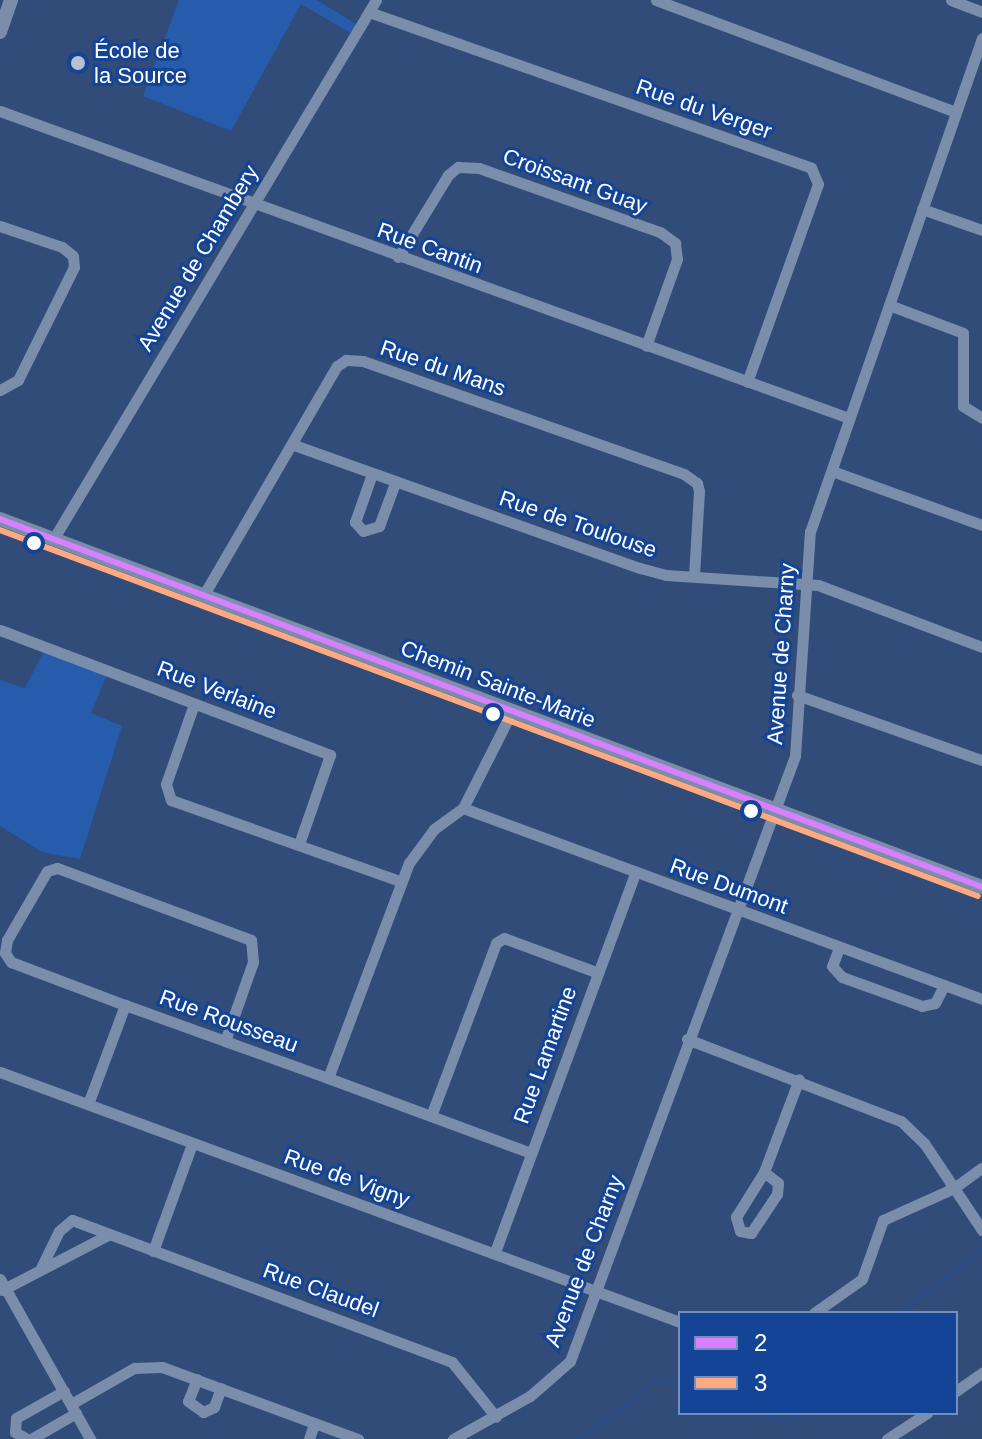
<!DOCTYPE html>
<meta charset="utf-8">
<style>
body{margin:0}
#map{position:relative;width:982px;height:1439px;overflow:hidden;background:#314c78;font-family:Arial,sans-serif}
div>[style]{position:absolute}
.green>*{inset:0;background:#275bac}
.stream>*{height:3px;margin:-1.5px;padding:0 1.5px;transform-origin:1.5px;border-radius:1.5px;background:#2a4d87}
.minor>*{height:11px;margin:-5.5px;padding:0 5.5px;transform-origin:5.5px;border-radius:5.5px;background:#7a8dab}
.tertiary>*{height:14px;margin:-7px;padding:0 7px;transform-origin:7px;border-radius:7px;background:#7a8dab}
.bus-1>*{height:6px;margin:-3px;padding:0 3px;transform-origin:3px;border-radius:3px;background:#d880ff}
.bus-2>*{height:6px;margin:-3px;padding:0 3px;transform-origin:3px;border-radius:3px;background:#ffa980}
.dots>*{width:22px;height:22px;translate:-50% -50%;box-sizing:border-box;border:4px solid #144495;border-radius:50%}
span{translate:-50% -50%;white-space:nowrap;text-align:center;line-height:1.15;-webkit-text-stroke:6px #144495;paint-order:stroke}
.poi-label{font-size:22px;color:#fff}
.left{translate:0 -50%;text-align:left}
.street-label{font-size:22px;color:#fff}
.legend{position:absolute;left:678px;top:1311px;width:280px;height:104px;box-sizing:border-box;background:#144495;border:2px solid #728fbf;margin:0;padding:10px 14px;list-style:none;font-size:24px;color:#fff}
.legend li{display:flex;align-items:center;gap:16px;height:40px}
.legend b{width:40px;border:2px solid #728fbf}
</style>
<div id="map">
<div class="green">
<div style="clip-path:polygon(179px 0,317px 0,359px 26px,354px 35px,301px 4px,231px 131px,143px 96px)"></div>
<div style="clip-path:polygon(46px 647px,109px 670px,91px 713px,122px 726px,80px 859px,42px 852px,0 826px,0 680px,25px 688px)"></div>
</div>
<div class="stream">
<div style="left:899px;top:1313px;width:104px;rotate:-37.2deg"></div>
<div style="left:757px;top:1413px;width:31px;rotate:19deg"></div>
<div style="left:786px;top:1423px;width:20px;rotate:-30deg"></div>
<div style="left:576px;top:1439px;width:66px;rotate:-33.9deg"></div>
<div style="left:631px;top:1402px;width:34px;rotate:-45deg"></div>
<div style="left:655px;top:1378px;width:27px;rotate:20deg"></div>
</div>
<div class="minor">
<div style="left:656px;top:0;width:319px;rotate:20.5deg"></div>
<div style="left:951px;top:0;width:33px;rotate:21deg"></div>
<div style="left:369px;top:12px;width:469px;rotate:19.4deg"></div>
<div style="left:811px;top:168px;width:17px;rotate:66deg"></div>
<div style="left:818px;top:184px;width:210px;rotate:109.7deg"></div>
<div style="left:0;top:111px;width:903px;rotate:19.88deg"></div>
<div style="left:922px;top:209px;width:64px;rotate:19.3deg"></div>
<div style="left:0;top:226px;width:65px;rotate:18.7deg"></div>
<div style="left:62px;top:247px;width:14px;rotate:39deg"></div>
<div style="left:73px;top:256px;width:11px;rotate:85deg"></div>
<div style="left:74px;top:267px;width:126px;rotate:116.4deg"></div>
<div style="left:18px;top:380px;width:21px;rotate:151deg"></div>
<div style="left:398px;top:257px;width:96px;rotate:-58.6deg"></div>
<div style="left:448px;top:175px;width:13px;rotate:-39deg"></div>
<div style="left:458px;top:167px;width:21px;rotate:3deg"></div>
<div style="left:479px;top:168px;width:192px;rotate:19.5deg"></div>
<div style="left:660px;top:232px;width:19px;rotate:36deg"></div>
<div style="left:675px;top:243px;width:16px;rotate:83deg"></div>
<div style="left:677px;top:259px;width:92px;rotate:109.6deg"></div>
<div style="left:889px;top:305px;width:79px;rotate:20.7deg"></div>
<div style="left:963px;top:333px;width:73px;rotate:90deg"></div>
<div style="left:963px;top:406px;width:22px;rotate:32deg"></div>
<div style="left:294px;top:445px;width:367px;rotate:19.6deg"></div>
<div style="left:640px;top:568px;width:27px;rotate:15deg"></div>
<div style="left:666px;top:575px;width:152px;rotate:3.8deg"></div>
<div style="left:818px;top:585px;width:175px;rotate:20.7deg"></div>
<div style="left:832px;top:471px;width:159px;rotate:19.8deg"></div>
<div style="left:372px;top:474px;width:51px;rotate:109.5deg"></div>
<div style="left:355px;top:522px;width:12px;rotate:48deg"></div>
<div style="left:363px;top:531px;width:17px;rotate:-17deg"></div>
<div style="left:379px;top:526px;width:46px;rotate:-69.6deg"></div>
<div style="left:54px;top:538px;width:627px;rotate:-59.1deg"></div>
<div style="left:203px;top:596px;width:266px;rotate:-59.8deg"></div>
<div style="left:337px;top:366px;width:11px;rotate:-34deg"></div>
<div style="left:346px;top:360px;width:17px;rotate:3deg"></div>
<div style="left:363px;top:361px;width:340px;rotate:19.4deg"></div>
<div style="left:684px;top:474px;width:16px;rotate:35deg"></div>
<div style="left:697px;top:483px;width:8px;rotate:76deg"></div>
<div style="left:699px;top:491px;width:85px;rotate:93.4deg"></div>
<div style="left:0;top:630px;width:353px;rotate:20.7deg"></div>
<div style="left:330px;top:755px;width:94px;rotate:109.2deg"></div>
<div style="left:797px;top:695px;width:196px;rotate:19.4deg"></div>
<div style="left:194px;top:704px;width:85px;rotate:109.3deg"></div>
<div style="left:166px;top:784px;width:17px;rotate:73deg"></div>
<div style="left:171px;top:800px;width:243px;rotate:19.5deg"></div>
<div style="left:463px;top:808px;width:553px;rotate:20.2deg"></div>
<div style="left:839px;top:948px;width:19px;rotate:111deg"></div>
<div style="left:832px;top:966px;width:15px;rotate:48deg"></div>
<div style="left:842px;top:977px;width:85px;rotate:19.9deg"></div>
<div style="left:922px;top:1006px;width:13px;rotate:-13deg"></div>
<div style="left:935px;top:1003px;width:20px;rotate:-63deg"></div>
<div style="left:687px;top:1039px;width:229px;rotate:21deg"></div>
<div style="left:901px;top:1121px;width:32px;rotate:44deg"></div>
<div style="left:924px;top:1143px;width:105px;rotate:56.3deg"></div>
<div style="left:225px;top:1041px;width:84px;rotate:-70.5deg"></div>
<div style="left:253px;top:962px;width:22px;rotate:-95deg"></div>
<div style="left:251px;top:940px;width:207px;rotate:-159.6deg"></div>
<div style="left:57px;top:868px;width:10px;rotate:163deg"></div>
<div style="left:47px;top:871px;width:80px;rotate:120.1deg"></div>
<div style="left:7px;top:940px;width:13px;rotate:99deg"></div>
<div style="left:5px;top:953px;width:11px;rotate:56deg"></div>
<div style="left:11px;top:962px;width:122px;rotate:20.7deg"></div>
<div style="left:125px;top:1005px;width:106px;rotate:19.8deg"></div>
<div style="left:225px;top:1041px;width:109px;rotate:19.8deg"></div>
<div style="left:328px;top:1078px;width:216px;rotate:20.3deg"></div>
<div style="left:0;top:1072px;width:724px;rotate:20.19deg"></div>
<div style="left:328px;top:1078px;width:230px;rotate:-69.4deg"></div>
<div style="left:409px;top:863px;width:42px;rotate:-53.7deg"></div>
<div style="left:434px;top:829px;width:36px;rotate:-36deg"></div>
<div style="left:463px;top:808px;width:106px;rotate:-63.2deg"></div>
<div style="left:88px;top:1104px;width:106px;rotate:-69.5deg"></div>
<div style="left:431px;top:1116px;width:185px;rotate:-69.4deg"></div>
<div style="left:496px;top:943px;width:9px;rotate:-32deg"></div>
<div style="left:504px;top:938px;width:98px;rotate:20.3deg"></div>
<div style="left:764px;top:1172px;width:18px;rotate:38deg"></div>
<div style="left:778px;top:1183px;width:11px;rotate:95deg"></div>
<div style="left:777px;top:1194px;width:47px;rotate:123.7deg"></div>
<div style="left:751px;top:1233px;width:11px;rotate:-170deg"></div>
<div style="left:740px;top:1231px;width:15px;rotate:-106deg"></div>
<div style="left:736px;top:1217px;width:53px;rotate:-58.1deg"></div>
<div style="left:764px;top:1172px;width:99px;rotate:-69.4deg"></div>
<div style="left:153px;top:1251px;width:114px;rotate:-70deg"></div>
<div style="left:495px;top:1252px;width:404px;rotate:-69.7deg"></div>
<div style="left:41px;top:1268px;width:41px;rotate:-64.1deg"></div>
<div style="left:59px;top:1231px;width:17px;rotate:-40deg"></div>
<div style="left:72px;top:1220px;width:406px;rotate:20.5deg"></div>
<div style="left:452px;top:1362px;width:70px;rotate:51.3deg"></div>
<div style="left:0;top:1279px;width:184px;rotate:60.6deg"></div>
<div style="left:2px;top:1290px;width:119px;rotate:-27.4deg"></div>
<div style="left:814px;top:1313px;width:59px;rotate:-35.3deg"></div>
<div style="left:862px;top:1279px;width:63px;rotate:-70.4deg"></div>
<div style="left:883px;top:1220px;width:78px;rotate:-24.3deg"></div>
<div style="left:954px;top:1188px;width:34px;rotate:-36deg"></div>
<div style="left:197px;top:1379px;width:24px;rotate:112deg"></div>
<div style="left:188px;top:1401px;width:19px;rotate:36deg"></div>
<div style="left:203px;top:1412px;width:12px;rotate:-24deg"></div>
<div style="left:214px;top:1407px;width:20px;rotate:-70deg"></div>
<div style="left:956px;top:1391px;width:32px;rotate:-35deg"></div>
<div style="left:71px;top:1404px;width:73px;rotate:-29.7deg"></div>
<div style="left:134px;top:1368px;width:28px;rotate:-2deg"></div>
<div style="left:162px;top:1367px;width:209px;rotate:20.2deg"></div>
<div style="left:27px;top:1439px;width:14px;rotate:-150deg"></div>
<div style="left:15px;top:1432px;width:14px;rotate:-86deg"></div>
<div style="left:16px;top:1418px;width:55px;rotate:-29.4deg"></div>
<div style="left:31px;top:1439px;width:52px;rotate:-30deg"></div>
<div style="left:309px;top:1439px;width:16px;rotate:-72deg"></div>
<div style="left:453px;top:1439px;width:88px;rotate:-29.2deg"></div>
<div style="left:530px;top:1396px;width:53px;rotate:-41.2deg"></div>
<div style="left:570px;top:1361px;width:645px;rotate:-69.6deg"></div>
<div style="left:795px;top:756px;width:225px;rotate:-86.2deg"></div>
<div style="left:810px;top:532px;width:523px;rotate:-70.8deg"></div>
<div style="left:887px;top:1439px;width:48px;rotate:-33deg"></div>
</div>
<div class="tertiary">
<div style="left:0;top:32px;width:34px;rotate:-71deg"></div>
<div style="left:0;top:519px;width:1049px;rotate:20.54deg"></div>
</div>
<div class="bus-1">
<div style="left:0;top:519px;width:1049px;rotate:20.54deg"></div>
</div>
<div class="bus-2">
<div style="left:0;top:530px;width:1044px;rotate:20.52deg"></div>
</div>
<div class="dots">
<div style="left:78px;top:63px;background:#b7c0d0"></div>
<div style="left:34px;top:543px;background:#fff"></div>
<div style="left:493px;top:714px;background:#fff"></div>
<div style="left:751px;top:811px;background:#fff"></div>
</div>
<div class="poi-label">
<span class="left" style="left:94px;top:63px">École de<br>la Source</span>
</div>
<div class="street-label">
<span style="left:704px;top:109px;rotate:19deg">Rue du Verger</span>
<span style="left:575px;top:181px;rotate:20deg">Croissant Guay</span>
<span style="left:430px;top:248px;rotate:20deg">Rue Cantin</span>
<span style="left:198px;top:258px;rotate:-59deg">Avenue de Chambery</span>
<span style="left:443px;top:368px;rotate:19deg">Rue du Mans</span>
<span style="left:578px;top:524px;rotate:19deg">Rue de Toulouse</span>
<span style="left:781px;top:654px;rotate:-86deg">Avenue de Charny</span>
<span style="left:498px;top:684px;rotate:21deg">Chemin Sainte-Marie</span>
<span style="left:217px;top:690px;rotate:21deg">Rue Verlaine</span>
<span style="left:729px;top:886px;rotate:20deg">Rue Dumont</span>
<span style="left:229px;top:1021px;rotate:20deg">Rue Rousseau</span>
<span style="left:545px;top:1055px;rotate:-70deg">Rue Lamartine</span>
<span style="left:347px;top:1178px;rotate:20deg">Rue de Vigny</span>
<span style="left:584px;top:1261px;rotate:-69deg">Avenue de Charny</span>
<span style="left:321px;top:1290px;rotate:20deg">Rue Claudel</span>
</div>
<ul class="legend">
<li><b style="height:10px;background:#d880ff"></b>2</li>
<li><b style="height:10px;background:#ffa980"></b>3</li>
</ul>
</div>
